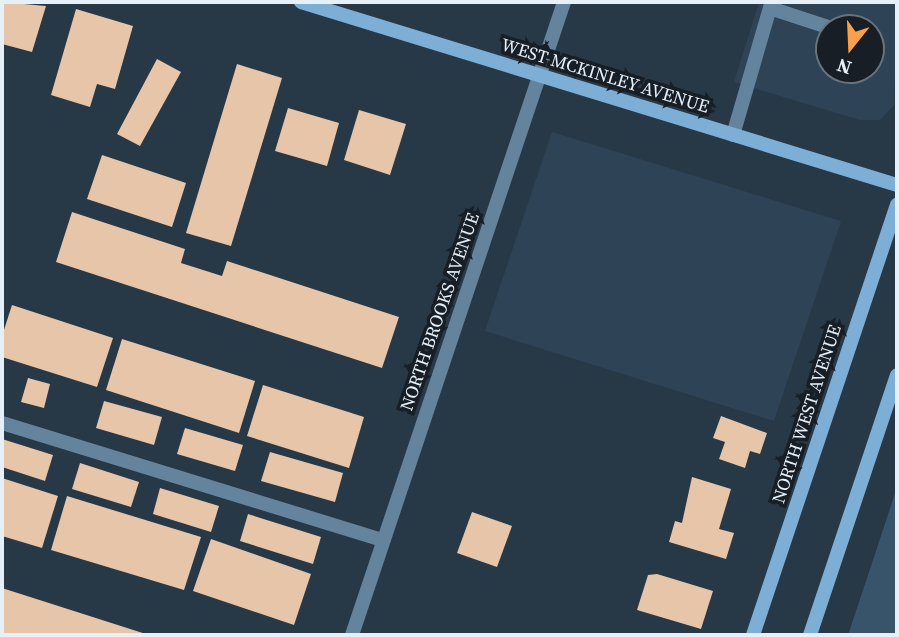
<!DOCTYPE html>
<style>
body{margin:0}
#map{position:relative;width:899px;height:637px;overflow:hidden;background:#273846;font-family:"Source Serif 4",serif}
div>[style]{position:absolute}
.built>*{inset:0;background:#2e4456}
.green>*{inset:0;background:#38546b}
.building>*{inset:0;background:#e7c5a8}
.lane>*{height:14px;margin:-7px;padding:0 7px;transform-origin:7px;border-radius:7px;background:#64839c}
.street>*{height:14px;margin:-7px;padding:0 7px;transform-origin:7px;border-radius:7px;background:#64839c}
.secondary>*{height:14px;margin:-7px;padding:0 7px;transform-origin:7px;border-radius:7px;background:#7daed6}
span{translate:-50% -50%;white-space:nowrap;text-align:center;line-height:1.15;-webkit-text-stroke:7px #171e25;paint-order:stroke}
.street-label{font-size:18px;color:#e6f0f9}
.frame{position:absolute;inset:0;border:4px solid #e6f0f9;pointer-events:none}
.north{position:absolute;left:815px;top:14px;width:70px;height:70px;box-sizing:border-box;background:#171e25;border:2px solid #6a727a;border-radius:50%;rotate:198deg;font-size:19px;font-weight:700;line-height:28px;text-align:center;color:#e6f0f9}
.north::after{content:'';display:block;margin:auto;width:24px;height:32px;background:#f8a14a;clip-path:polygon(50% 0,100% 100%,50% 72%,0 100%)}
</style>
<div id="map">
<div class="built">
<div style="clip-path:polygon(evenodd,759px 2px,897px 2px,894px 105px,880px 120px,860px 120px,734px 82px,759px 2px,829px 28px,871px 28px,871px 70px,829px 70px,829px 28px)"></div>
<div style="clip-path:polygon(552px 132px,841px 221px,774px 421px,485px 331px)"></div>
</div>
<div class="green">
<div style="clip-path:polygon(897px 487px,897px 635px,848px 635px,873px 560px)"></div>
</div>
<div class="building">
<div style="clip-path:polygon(2px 2px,46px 6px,32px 52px,2px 44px)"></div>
<div style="clip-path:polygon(76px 9px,133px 26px,115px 89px,97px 84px,90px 107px,51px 95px)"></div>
<div style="clip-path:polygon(157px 59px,181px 72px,140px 146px,117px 134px)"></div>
<div style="clip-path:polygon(237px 64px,282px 78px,231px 246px,186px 233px)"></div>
<div style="clip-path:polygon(288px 108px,339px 123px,327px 166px,275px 151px)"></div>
<div style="clip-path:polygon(359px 110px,406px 124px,390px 175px,344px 160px)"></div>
<div style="clip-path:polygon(102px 155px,186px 183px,172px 227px,87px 199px)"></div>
<div style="clip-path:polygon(72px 212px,185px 249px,181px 263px,222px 276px,227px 261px,399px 317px,382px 368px,56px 262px)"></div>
<div style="clip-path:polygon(12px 305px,113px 338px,97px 387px,2px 357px,2px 336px)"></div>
<div style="clip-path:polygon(122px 339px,255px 381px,239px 433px,106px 390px)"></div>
<div style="clip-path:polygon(28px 378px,50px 384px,44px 408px,21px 402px)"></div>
<div style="clip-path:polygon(263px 385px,364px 417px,349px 468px,247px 436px)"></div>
<div style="clip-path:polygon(104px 401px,162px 417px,154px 445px,96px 428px)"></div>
<div style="clip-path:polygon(721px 416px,767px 433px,760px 454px,750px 451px,745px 468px,719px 459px,725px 442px,713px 438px)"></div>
<div style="clip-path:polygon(185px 428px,243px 445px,235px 471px,177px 454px)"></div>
<div style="clip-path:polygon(2px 439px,53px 455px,45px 481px,2px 467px)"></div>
<div style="clip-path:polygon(270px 452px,343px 473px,335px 502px,261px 481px)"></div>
<div style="clip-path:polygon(80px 463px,139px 482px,131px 507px,72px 489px)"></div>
<div style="clip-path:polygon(692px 477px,731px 489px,719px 529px,734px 533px,726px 559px,669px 542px,675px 521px,682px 523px)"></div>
<div style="clip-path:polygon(2px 478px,58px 496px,42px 548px,2px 536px)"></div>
<div style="clip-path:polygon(160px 488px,219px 506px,211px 532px,153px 514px)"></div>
<div style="clip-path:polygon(67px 496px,201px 537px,184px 590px,51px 550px)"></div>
<div style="clip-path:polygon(472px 512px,512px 526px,497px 567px,457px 553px)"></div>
<div style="clip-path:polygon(248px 514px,321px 537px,313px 564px,240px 541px)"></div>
<div style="clip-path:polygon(211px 539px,311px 574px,294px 625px,193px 591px)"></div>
<div style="clip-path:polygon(657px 574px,713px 591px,701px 629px,637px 610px,648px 575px)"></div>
<div style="clip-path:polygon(2px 588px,149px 635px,2px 635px)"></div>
</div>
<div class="lane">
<div style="left:772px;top:2px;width:6px;rotate:108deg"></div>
<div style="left:770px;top:8px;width:64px;rotate:18.2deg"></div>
<div style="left:733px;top:135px;width:132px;rotate:-73.8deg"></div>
<div style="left:2px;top:423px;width:399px;rotate:17.1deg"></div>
</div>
<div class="street">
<div style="left:352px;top:635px;width:668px;rotate:-71.48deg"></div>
</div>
<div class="secondary">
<div style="left:301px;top:2px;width:623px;rotate:17.07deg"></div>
<div style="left:753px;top:635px;width:454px;rotate:-71.5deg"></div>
<div style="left:810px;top:635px;width:274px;rotate:-71.5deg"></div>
</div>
<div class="street-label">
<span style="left:605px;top:76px;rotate:17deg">WEST MCKINLEY AVENUE</span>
<span style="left:440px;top:312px;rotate:-71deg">NORTH BROOKS AVENUE</span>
<span style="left:807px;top:414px;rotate:-72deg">NORTH WEST AVENUE</span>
</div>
<div class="frame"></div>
<div class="north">N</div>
</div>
